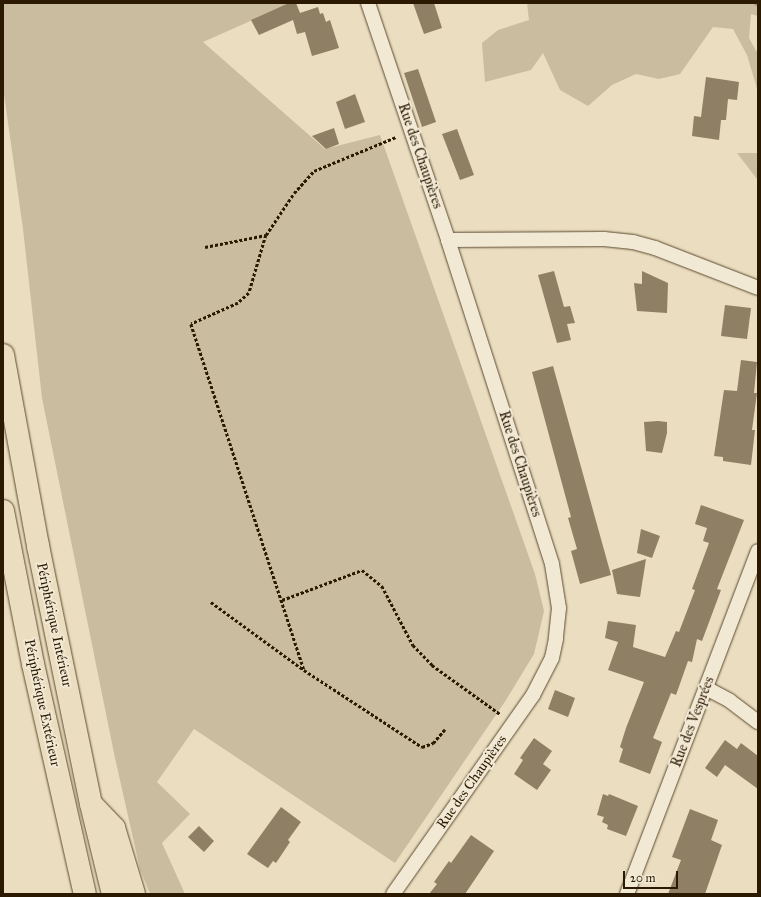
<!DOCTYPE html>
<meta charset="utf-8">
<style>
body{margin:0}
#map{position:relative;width:761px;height:897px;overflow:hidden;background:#ebddbf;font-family:"IM FELL Great Primer",serif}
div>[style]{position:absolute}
.green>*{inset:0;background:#cabc9f}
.stream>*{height:5.5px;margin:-2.75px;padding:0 2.75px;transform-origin:2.75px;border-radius:2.75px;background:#aa9a7e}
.building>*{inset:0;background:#8f7f64}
.path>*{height:2.5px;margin-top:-1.25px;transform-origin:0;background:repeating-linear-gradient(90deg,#2b1901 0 3px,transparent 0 5px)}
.roads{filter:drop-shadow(0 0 1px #5b4a30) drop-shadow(0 0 1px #5b4a30)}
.street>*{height:14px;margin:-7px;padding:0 7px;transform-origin:7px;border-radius:7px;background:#f2e9d5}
.highway>*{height:22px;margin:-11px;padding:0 11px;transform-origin:11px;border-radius:11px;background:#ebddbf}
span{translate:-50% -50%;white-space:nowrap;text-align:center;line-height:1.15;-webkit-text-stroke:4px #f2e9d5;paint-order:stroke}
.street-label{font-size:14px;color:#2b1901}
.frame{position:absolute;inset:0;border:4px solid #2b1901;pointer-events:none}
.scale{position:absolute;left:623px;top:871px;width:55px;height:18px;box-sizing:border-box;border:2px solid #2b1901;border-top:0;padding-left:5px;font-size:12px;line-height:14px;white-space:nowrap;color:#2b1901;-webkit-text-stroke:3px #f2e9d5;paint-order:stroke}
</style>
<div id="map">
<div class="green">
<div style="clip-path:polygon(3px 3px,291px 3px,203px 42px,325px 149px,380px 135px,535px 574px,544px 611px,534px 654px,506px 700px,395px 863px,194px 729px,157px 782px,190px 814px,162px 843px,185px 894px,150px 894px,140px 869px,115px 758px,42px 398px,23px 229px,3px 87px)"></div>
<div style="clip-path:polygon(527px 3px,758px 3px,758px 16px,751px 14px,749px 38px,758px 54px,758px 92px,747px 55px,733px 29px,713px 27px,680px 74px,659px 79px,636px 74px,612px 85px,588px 106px,560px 90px,543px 53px,531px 70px,485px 82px,482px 43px,498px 30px,529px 20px)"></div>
<div style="clip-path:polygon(737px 153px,758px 153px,758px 179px,757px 179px)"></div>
</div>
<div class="stream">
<div style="left:757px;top:3px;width:1px"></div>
</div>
<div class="building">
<div style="clip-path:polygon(289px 3px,296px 3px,300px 13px,318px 7px,320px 14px,323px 13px,326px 22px,330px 20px,339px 48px,312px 56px,305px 32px,297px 34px,293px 20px,259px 35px,251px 20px)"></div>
<div style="clip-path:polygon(413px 3px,434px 3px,442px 28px,424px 34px)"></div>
<div style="clip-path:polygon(418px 69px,436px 122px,422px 127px,404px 73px)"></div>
<div style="clip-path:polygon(706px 77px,739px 82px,737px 100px,728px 99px,726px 120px,721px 120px,719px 140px,692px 136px,694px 116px,701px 117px)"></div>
<div style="clip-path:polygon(355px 94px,365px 122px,345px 129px,336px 102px)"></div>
<div style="clip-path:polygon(334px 128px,339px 144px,326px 149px,312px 136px)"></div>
<div style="clip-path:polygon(457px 129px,474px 175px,460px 180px,442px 134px)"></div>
<div style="clip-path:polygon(554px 271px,564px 307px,570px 306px,575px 323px,567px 324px,571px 340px,557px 343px,538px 275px)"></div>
<div style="clip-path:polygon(642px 271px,668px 283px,667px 313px,637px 311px,634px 283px,642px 284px)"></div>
<div style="clip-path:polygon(725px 305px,751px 308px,747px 339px,721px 336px)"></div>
<div style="clip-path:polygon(741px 360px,757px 362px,754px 393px,757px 393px,752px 430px,755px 430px,751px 465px,723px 461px,723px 457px,714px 456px,724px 390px,737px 391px)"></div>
<div style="clip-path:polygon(553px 366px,611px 575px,580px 584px,571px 551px,577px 549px,568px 518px,571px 517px,532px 372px)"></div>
<div style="clip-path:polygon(658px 421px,667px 422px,667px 433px,662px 453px,646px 451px,644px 422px)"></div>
<div style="clip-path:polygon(701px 505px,744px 520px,717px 589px,721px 590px,702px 641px,697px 639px,692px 662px,688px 661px,676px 695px,671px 693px,653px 738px,662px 742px,650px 774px,619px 762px,623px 749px,620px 747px,626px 728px,644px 682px,608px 670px,618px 642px,605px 638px,608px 621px,636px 625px,633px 647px,665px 657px,676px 631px,679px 632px,695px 590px,692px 589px,709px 543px,703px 541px,707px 528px,695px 524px)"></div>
<div style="clip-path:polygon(641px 529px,660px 536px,652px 558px,637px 553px)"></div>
<div style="clip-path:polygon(646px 559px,640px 597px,617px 594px,612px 570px)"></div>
<div style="clip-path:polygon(555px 690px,575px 698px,568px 717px,548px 709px)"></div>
<div style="clip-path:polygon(534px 738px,552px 751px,543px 764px,551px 770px,537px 790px,514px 774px,523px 760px,520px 758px)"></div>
<div style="clip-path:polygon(725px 740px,737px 749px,741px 743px,758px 756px,758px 789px,725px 765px,717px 777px,705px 768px)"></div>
<div style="clip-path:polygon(603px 794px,608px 796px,609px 794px,638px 806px,626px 836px,607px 829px,608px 825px,602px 822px,604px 817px,597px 815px)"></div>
<div style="clip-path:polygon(281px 807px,301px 822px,288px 840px,290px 842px,276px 863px,273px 861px,268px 868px,247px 854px)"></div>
<div style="clip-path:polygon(690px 809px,718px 820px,711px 840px,722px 845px,705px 894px,668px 894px,681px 860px,672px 857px)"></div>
<div style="clip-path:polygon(199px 826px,214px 841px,204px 852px,188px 837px)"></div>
<div style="clip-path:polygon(471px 835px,494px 851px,465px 894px,429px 894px,437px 884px,434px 882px,449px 861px,451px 863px)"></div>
</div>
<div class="path">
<div style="left:266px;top:235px;width:60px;rotate:106.3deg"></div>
<div style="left:249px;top:293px;width:15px;rotate:138deg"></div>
<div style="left:238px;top:303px;width:51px;rotate:155.9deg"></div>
<div style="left:191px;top:324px;width:364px;rotate:71.9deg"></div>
<div style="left:205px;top:247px;width:62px;rotate:-11.1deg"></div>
<div style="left:266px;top:235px;width:50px;rotate:-56.3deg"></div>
<div style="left:294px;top:193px;width:30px;rotate:-48deg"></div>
<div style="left:314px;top:171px;width:89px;rotate:-22.5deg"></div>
<div style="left:282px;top:600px;width:85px;rotate:-20.6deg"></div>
<div style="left:362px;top:570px;width:26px;rotate:39deg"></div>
<div style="left:382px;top:586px;width:67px;rotate:62.3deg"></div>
<div style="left:413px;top:645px;width:28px;rotate:46deg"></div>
<div style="left:432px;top:665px;width:84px;rotate:35.8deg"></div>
<div style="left:211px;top:602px;width:115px;rotate:36.2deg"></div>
<div style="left:304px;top:670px;width:141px;rotate:33.1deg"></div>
<div style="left:422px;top:747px;width:12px;rotate:-20deg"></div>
<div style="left:433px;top:743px;width:18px;rotate:-49deg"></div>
</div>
<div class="roads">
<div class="street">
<div style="left:368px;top:3px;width:250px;rotate:71.3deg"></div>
<div style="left:448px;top:240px;width:340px;rotate:72.2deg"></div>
<div style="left:552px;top:564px;width:45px;rotate:81deg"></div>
<div style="left:559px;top:608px;width:31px;rotate:96deg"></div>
<div style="left:556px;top:639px;width:19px;rotate:102deg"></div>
<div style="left:552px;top:658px;width:42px;rotate:117.2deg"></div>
<div style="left:533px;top:695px;width:243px;rotate:125.1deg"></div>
<div style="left:448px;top:240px;width:156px;rotate:-0.4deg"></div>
<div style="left:604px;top:239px;width:29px;rotate:6deg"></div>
<div style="left:633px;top:242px;width:23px;rotate:15deg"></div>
<div style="left:655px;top:248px;width:110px;rotate:21.2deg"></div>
<div style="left:706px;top:688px;width:27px;rotate:28deg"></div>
<div style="left:730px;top:701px;width:35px;rotate:37deg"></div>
<div style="left:627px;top:894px;width:367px;rotate:-69.1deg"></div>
</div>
<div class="highway">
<div style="left:3px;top:355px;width:194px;rotate:79.6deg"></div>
<div style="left:38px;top:546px;width:263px;rotate:78.4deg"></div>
<div style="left:91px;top:804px;width:93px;rotate:76.3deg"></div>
<div style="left:3px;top:511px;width:156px;rotate:78.9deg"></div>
<div style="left:33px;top:664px;width:236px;rotate:77.3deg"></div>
<div style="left:92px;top:805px;width:32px;rotate:46deg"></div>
<div style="left:114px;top:828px;width:69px;rotate:73.1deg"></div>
</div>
</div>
<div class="street-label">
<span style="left:420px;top:156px;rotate:71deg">Rue des Chaupières</span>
<span style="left:520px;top:464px;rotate:72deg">Rue des Chaupières</span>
<span style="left:54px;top:625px;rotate:78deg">Périphérique Intérieur</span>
<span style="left:42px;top:703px;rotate:78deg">Périphérique Extérieur</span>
<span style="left:693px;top:722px;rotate:-69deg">Rue des Vesprées</span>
<span style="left:472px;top:782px;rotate:-55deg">Rue des Chaupières</span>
</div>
<div class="frame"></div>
<div class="scale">20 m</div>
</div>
